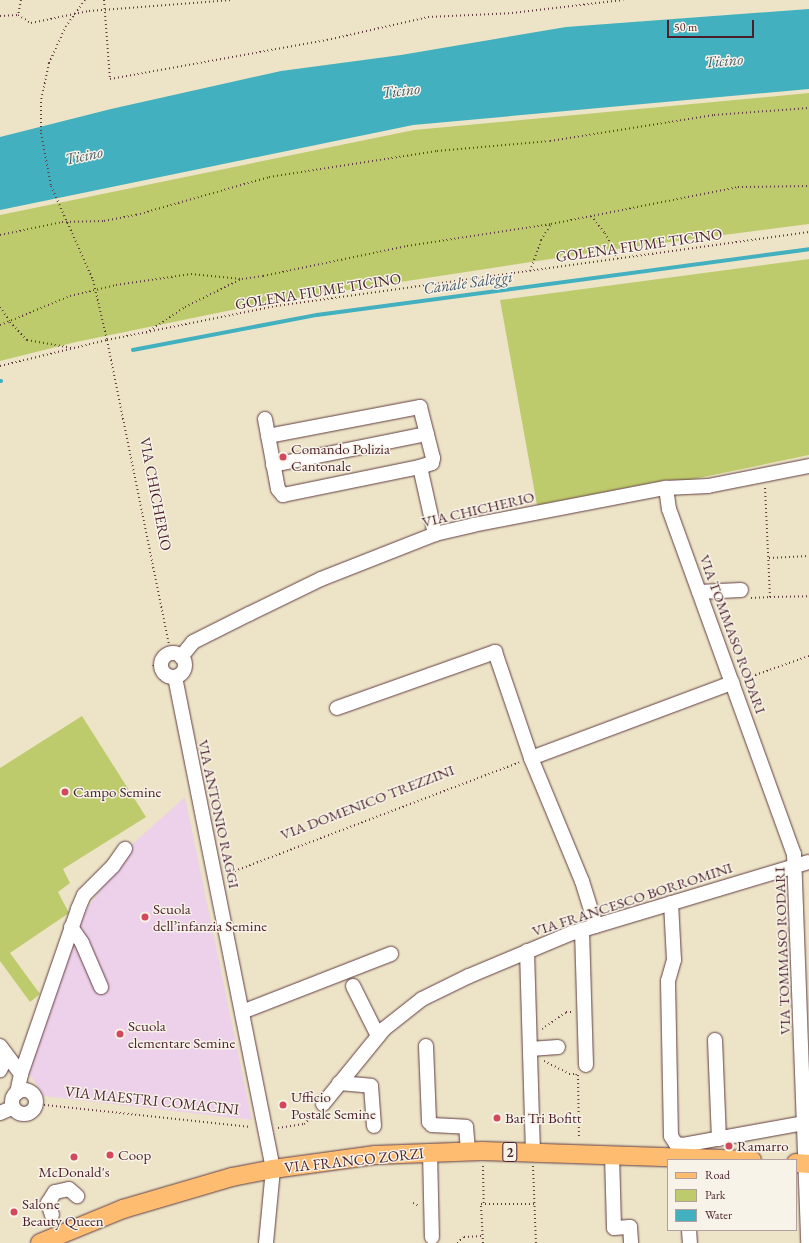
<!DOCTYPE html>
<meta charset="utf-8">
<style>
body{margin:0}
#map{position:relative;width:809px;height:1243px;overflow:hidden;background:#ede4c7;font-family:"EB Garamond",serif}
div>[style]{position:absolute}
.built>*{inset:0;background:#edd0e9}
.green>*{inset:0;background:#becb6d}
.water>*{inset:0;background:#42b0bf}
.stream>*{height:3.5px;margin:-1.75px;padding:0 1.75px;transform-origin:1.75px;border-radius:1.75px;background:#42b0bf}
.path>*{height:2px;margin-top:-1px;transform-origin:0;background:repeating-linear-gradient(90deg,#623d42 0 1px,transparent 0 4px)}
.roads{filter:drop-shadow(0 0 1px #623d42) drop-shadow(0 0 1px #623d42)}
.minor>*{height:14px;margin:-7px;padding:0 7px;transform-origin:7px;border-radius:7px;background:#fff}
.minor>.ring{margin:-7px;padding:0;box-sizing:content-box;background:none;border:14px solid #fff;border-radius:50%}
.major>*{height:18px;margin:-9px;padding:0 9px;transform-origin:9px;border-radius:9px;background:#febc70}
.path-bridge>*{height:2px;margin-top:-1px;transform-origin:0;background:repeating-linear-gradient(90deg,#623d42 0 1px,transparent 0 4px)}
.dots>*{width:11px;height:11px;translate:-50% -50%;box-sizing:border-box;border:2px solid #f7f3e8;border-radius:50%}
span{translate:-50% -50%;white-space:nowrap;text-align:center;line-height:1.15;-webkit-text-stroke:3px #f7f3e8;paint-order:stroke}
.shield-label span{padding:1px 3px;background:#f7f3e8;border:1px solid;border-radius:3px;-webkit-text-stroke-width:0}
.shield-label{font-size:14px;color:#4a1f2b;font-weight:700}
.street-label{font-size:15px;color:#4a1f2b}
.poi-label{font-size:15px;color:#4a1f2b}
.left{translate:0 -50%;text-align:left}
.water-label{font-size:16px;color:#475966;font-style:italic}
.legend{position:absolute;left:667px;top:1159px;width:130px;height:72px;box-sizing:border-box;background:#f7f3e8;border:1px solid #b29e9c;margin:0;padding:5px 7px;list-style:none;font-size:12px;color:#4a1f2b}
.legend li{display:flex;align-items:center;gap:8px;height:20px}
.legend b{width:20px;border:1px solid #b29e9c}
.scale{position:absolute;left:667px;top:20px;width:87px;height:18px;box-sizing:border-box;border:2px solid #4a1f2b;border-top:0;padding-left:5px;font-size:12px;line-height:14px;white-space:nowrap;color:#4a1f2b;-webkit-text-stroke:3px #f7f3e8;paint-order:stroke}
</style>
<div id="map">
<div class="built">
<div style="clip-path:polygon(185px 797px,252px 1120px,44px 1096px,26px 1069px,72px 931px,129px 847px)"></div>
</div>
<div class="green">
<div style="clip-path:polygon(809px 93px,809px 224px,609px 250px,276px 301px,76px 342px,0 361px,0 215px,414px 130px)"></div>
<div style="clip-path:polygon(809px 259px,809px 455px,689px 480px,665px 480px,537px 505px,500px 300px)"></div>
<div style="clip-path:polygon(82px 716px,146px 817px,63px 869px,70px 883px,58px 892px,69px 913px,10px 953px,40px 994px,30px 1002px,0 961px,0 768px)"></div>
</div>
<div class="water">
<div style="clip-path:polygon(809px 9px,809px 89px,413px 125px,0 210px,0 137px,111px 109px,281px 71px,401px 55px,566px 27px)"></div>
</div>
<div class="stream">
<div style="left:133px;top:350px;width:187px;rotate:-10.8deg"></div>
<div style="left:317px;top:315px;width:496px;rotate:-7.6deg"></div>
<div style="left:0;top:381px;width:1px"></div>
</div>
<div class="path">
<div style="left:21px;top:0;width:15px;rotate:101deg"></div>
<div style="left:18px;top:15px;width:15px;rotate:32deg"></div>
<div style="left:31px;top:23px;width:59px;rotate:-11.7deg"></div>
<div style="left:89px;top:11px;width:143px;rotate:-4.4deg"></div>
<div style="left:104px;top:0;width:79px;rotate:85.7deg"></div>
<div style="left:110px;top:79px;width:220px;rotate:-10.2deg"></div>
<div style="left:327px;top:40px;width:104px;rotate:-12.8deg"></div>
<div style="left:428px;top:17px;width:84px;rotate:-2.7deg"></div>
<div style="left:512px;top:13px;width:112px;rotate:-6.7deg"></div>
<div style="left:0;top:16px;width:18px;rotate:-3deg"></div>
<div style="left:591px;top:216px;width:22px;rotate:51deg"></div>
<div style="left:605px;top:233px;width:29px;rotate:63deg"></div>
<div style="left:0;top:235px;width:63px;rotate:-11.8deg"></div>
<div style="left:62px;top:222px;width:42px;rotate:-1.4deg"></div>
<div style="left:104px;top:221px;width:33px;rotate:-11deg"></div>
<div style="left:136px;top:215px;width:138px;rotate:-15.9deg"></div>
<div style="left:269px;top:177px;width:170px;rotate:-8.8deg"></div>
<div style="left:437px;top:151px;width:113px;rotate:-5.1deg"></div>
<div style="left:550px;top:141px;width:166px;rotate:-9deg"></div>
<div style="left:714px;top:115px;width:95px;rotate:-4.2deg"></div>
<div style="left:530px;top:271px;width:33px;rotate:-70deg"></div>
<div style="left:541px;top:240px;width:19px;rotate:-58deg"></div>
<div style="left:0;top:307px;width:18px;rotate:56deg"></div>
<div style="left:10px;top:322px;width:25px;rotate:47deg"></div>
<div style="left:27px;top:340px;width:46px;rotate:10.1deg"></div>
<div style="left:0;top:325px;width:76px;rotate:-22.5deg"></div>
<div style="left:70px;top:296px;width:47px;rotate:-13.4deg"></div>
<div style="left:116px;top:285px;width:76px;rotate:-8.3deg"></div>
<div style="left:191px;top:274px;width:51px;rotate:5.6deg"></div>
<div style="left:242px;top:279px;width:21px;rotate:-8deg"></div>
<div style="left:263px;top:276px;width:147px;rotate:-11.8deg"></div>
<div style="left:407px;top:246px;width:146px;rotate:-8.7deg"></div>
<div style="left:551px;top:224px;width:191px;rotate:-11.2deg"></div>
<div style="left:738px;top:187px;width:71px;rotate:-0.8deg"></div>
<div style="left:146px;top:333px;width:47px;rotate:-33.7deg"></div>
<div style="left:185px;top:307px;width:63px;rotate:-26.6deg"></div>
<div style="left:107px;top:340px;width:317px;rotate:78.5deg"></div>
<div style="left:0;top:366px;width:110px;rotate:-13.7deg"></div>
<div style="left:107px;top:340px;width:172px;rotate:-11.4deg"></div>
<div style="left:276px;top:306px;width:538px;rotate:-7.9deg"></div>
<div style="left:769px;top:558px;width:40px;rotate:-2.9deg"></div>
<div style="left:770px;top:597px;width:39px;rotate:-1deg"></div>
<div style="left:751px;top:598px;width:19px;rotate:-3deg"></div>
<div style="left:770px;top:597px;width:110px;rotate:-92.6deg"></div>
<div style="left:153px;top:665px;width:18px;rotate:61deg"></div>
<div style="left:744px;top:679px;width:69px;rotate:-19.5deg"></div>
<div style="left:227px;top:874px;width:315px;rotate:-20.9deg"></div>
<div style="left:542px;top:1029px;width:29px;rotate:-35deg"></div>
<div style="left:566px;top:1012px;width:7px"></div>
<div style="left:544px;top:1061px;width:28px;rotate:27deg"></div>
<div style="left:569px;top:1074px;width:7px"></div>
<div style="left:576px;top:1074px;width:4px;rotate:63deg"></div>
<div style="left:578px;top:1075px;width:64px;rotate:89.1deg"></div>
<div style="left:36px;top:1104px;width:216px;rotate:6.1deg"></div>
<div style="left:278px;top:1128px;width:26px;rotate:-9deg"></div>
<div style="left:304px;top:1124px;width:16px;rotate:-43deg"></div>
<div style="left:483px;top:1166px;width:39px;rotate:89deg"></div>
<div style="left:533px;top:1166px;width:77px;rotate:87.8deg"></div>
<div style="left:413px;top:1203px;width:7px;rotate:27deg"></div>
<div style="left:457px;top:1243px;width:9px;rotate:-41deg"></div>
<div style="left:464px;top:1237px;width:18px;rotate:-3deg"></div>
<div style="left:483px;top:1243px;width:39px;rotate:-93deg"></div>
<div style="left:481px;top:1204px;width:54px"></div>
</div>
<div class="roads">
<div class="minor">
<div style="left:265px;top:419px;width:71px;rotate:79.5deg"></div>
<div style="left:278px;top:489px;width:8px;rotate:50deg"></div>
<div style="left:283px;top:495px;width:140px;rotate:-11.6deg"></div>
<div style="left:268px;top:436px;width:155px;rotate:-10.8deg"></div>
<div style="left:420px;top:407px;width:53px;rotate:75.7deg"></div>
<div style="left:433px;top:458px;width:5px;rotate:101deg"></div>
<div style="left:432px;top:463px;width:13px;rotate:162deg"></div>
<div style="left:420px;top:467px;width:69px;rotate:77.4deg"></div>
<div style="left:273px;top:465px;width:157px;rotate:-11.4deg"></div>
<div style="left:666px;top:488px;width:21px;rotate:82deg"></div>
<div style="left:669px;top:509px;width:367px;rotate:70.1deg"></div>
<div style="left:794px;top:854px;width:389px;rotate:87.9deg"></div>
<div style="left:699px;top:592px;width:42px;rotate:-2.7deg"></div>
<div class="ring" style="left:161px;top:653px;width:10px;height:10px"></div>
<div style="left:181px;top:657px;width:19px;rotate:-51deg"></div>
<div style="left:193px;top:642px;width:63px;rotate:-26.6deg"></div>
<div style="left:249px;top:614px;width:80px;rotate:-25.9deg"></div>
<div style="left:321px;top:579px;width:123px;rotate:-21.5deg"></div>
<div style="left:435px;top:534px;width:39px;rotate:-13deg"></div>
<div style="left:473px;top:525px;width:197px;rotate:-10.9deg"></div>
<div style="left:666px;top:488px;width:42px;rotate:-2.7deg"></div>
<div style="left:708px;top:486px;width:103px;rotate:-11.2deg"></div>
<div style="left:175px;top:677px;width:502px;rotate:78.73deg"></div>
<div style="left:273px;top:1169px;width:74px;rotate:95.4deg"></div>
<div style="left:337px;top:708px;width:168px;rotate:-19.5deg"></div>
<div style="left:495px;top:652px;width:112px;rotate:71.2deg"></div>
<div style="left:531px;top:758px;width:133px;rotate:67.5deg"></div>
<div style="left:582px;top:881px;width:47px;rotate:72.7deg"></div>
<div style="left:531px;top:758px;width:215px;rotate:-20.5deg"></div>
<div style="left:671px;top:903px;width:57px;rotate:87deg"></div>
<div style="left:674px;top:960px;width:22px;rotate:106deg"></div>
<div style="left:668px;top:981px;width:155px;rotate:88.9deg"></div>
<div style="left:671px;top:1136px;width:9px;rotate:58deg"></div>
<div style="left:676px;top:1144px;width:7px;rotate:8deg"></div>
<div style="left:683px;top:1145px;width:128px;rotate:-10.3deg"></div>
<div style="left:71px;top:927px;width:19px;rotate:55deg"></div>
<div style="left:82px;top:943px;width:48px;rotate:66.6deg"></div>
<div style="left:582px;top:930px;width:135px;rotate:88.3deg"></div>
<div style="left:527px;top:951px;width:202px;rotate:88.3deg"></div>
<div style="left:353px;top:986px;width:56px;rotate:63.4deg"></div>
<div style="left:242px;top:1012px;width:160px;rotate:-21.3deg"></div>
<div style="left:715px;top:1040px;width:99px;rotate:87.7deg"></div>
<div style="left:0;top:1046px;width:35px;rotate:53deg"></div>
<div style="left:426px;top:1046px;width:76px;rotate:87.7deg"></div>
<div style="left:429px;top:1122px;width:4px;rotate:45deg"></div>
<div style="left:432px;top:1125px;width:34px;rotate:3deg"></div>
<div style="left:466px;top:1127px;width:24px;rotate:85deg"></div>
<div style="left:530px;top:1049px;width:28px;rotate:-4deg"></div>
<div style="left:0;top:1058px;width:7px;rotate:63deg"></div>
<div style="left:3px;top:1064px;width:7px;rotate:117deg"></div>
<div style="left:339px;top:1083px;width:32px;rotate:5deg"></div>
<div style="left:371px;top:1086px;width:40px;rotate:85.7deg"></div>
<div class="ring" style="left:12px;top:1090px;width:10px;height:10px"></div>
<div style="left:17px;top:1093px;width:19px;rotate:-78deg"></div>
<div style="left:21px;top:1074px;width:175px;rotate:-70.9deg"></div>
<div style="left:78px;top:909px;width:15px;rotate:-67deg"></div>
<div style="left:84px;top:895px;width:41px;rotate:-45deg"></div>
<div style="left:113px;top:866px;width:21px;rotate:-55deg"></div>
<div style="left:323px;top:1104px;width:97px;rotate:-50.9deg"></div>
<div style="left:384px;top:1029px;width:48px;rotate:-38.3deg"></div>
<div style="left:422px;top:999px;width:52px;rotate:-26.1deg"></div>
<div style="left:469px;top:976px;width:112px;rotate:-22.7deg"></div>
<div style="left:572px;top:933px;width:247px;rotate:-16.7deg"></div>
<div style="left:0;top:1113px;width:13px;rotate:-23deg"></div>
<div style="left:430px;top:1152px;width:85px;rotate:88.7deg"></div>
<div style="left:612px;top:1155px;width:73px;rotate:88.4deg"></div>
<div style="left:614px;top:1228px;width:16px;rotate:-4deg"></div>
<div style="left:630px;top:1227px;width:16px;rotate:86deg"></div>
<div style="left:52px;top:1215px;width:13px;rotate:-108deg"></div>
<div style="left:48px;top:1203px;width:13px;rotate:-58deg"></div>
<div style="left:55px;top:1192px;width:14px;rotate:-12deg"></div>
<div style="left:69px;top:1189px;width:11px;rotate:41deg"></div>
<div style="left:689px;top:1230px;width:13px;rotate:86deg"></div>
</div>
<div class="major">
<div style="left:796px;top:1163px;width:13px;rotate:4deg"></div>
<div style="left:40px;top:1243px;width:90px;rotate:-22.3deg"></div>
<div style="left:123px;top:1209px;width:114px;rotate:-16.4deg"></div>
<div style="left:232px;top:1177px;width:42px;rotate:-11deg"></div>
<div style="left:273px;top:1169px;width:103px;rotate:-7.8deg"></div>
<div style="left:375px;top:1155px;width:107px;rotate:-2.1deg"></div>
<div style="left:482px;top:1151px;width:270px;rotate:1.9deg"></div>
</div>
</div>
<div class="path-bridge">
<div style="left:85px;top:0;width:32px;rotate:126deg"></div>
<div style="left:66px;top:26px;width:41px;rotate:114.7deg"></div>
<div style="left:49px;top:63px;width:40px;rotate:102deg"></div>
<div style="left:41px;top:102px;width:31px;rotate:90deg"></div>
<div style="left:41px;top:133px;width:54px;rotate:79.3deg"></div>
<div style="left:51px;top:186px;width:103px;rotate:65.9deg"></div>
<div style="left:93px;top:280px;width:62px;rotate:76.9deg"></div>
</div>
<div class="dots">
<div style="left:283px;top:457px;background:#d1495b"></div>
<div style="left:65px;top:792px;background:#d1495b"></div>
<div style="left:145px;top:917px;background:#d1495b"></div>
<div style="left:120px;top:1034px;background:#d1495b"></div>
<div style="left:283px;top:1105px;background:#d1495b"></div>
<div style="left:497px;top:1118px;background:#d1495b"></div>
<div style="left:729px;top:1146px;background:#d1495b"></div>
<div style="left:110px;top:1155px;background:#d1495b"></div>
<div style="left:74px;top:1157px;background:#d1495b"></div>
<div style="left:14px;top:1212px;background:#d1495b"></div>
</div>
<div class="shield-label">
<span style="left:510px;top:1152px">2</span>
</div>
<div class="street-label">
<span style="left:639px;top:245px;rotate:-8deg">GOLENA FIUME TICINO</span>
<span style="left:318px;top:291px;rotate:-9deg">GOLENA FIUME TICINO</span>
<span style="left:156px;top:494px;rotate:79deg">VIA CHICHERIO</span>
<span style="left:478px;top:509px;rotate:-13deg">VIA CHICHERIO</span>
<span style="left:733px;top:634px;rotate:70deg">VIA TOMMASO RODARI</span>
<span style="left:367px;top:802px;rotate:-21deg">VIA DOMENICO TREZZINI</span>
<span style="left:219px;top:814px;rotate:78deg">VIA ANTONIO RAGGI</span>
<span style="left:632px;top:899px;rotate:-18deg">VIA FRANCESCO BORROMINI</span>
<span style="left:782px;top:951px;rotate:-92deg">VIA TOMMASO RODARI</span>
<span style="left:152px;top:1100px;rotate:6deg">VIA MAESTRI COMACINI</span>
<span style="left:354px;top:1160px;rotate:-6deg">VIA FRANCO ZORZI</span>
</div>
<div class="poi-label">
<span class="left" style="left:291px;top:457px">Comando Polizia<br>Cantonale</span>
<span class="left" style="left:73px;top:792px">Campo Semine</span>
<span class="left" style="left:153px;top:917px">Scuola<br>dell’infanzia Semine</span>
<span class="left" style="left:128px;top:1034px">Scuola<br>elementare Semine</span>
<span class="left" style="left:291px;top:1105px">Ufficio<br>Postale Semine</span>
<span class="left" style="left:505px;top:1118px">Bar Tri Bofitt</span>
<span class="left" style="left:737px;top:1146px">Ramarro</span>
<span class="left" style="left:118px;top:1155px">Coop</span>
<span style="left:74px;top:1172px">McDonald's</span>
<span class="left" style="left:22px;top:1212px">Salone<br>Beauty Queen</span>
</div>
<div class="water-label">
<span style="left:724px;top:61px;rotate:-5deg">Ticino</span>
<span style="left:401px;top:91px;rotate:-7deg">Ticino</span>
<span style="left:84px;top:156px;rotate:-12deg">Ticino</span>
<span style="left:468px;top:283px;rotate:-8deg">Canale Saleggi</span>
</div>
<ul class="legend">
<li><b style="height:5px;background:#febc70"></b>Road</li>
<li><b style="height:11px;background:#becb6d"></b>Park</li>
<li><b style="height:11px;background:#42b0bf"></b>Water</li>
</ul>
<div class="scale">50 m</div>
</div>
